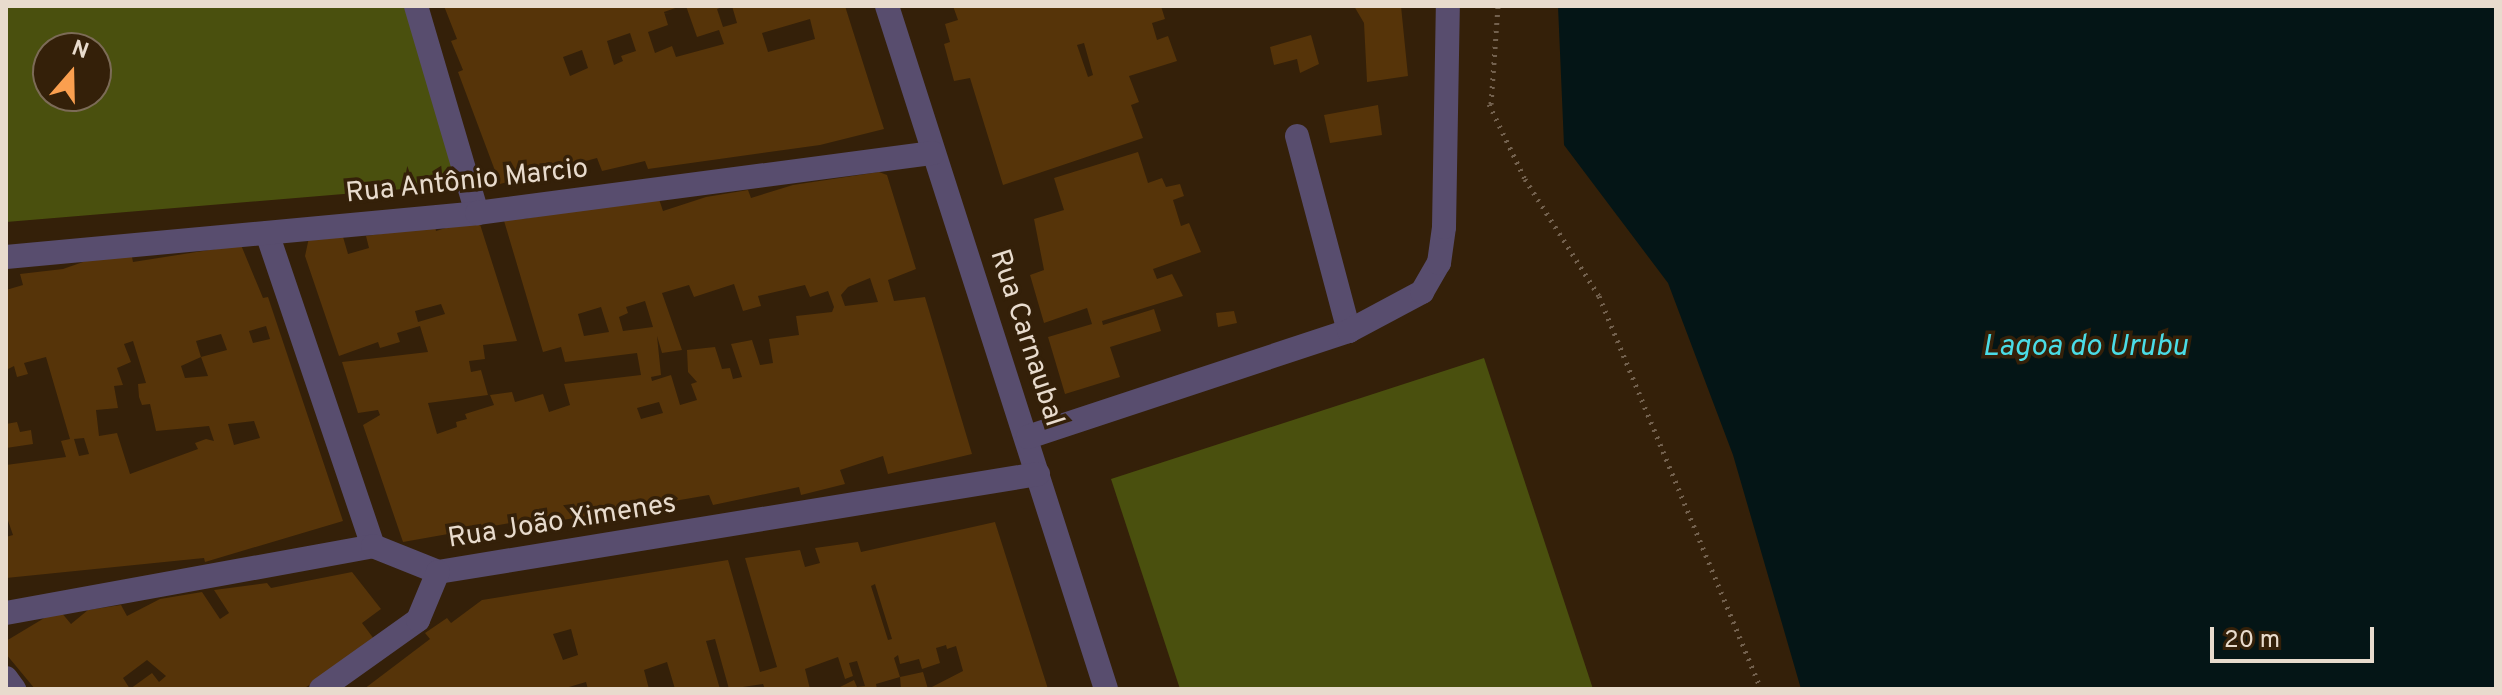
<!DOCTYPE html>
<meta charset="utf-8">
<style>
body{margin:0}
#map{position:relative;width:2502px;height:695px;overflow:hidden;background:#342009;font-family:Overpass,sans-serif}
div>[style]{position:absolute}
.green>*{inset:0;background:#4a500e}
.water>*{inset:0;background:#041516}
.building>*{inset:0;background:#563409}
.path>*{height:5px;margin-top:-2.5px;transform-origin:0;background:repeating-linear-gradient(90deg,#73614e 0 2px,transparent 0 8px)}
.minor>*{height:24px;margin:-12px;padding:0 12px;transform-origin:12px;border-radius:12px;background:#584d6e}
span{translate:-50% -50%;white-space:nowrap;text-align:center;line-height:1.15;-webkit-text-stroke:7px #342009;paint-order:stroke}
.street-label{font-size:28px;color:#e8dbcd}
.water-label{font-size:30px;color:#4adce6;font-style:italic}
.frame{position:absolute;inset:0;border:8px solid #e8dbcd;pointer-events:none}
.north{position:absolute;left:32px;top:32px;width:80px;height:80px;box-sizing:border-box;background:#342009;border:2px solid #7c6b57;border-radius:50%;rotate:20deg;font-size:22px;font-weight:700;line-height:32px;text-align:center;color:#e8dbcd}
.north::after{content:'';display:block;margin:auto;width:28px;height:36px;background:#fa9f4f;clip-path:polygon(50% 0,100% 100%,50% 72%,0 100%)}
.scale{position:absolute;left:2210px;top:627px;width:164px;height:36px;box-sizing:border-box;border:4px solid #e8dbcd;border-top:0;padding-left:10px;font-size:24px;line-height:28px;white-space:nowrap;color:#e8dbcd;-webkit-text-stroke:6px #342009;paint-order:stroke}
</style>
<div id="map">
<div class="green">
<div style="clip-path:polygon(evenodd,6px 6px,404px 6px,463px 184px,6px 222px,6px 6px,48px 48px,96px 48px,96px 96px,48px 96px,48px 48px)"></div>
<div style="clip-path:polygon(1484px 358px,1593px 689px,1180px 689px,1111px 479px)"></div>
</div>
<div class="water">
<div style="clip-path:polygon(1558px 6px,2496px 6px,2496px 689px,1801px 689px,1733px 455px,1668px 283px,1564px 145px)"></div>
</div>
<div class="building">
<div style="clip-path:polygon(evenodd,444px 6px,681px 6px,664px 12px,668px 25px,648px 32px,655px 53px,672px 46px,676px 57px,724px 44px,719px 30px,697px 37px,686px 6px,724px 6px,717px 9px,723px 27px,737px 23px,732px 6px,845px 6px,884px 129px,820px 145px,648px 169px,645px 161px,602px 171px,597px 158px,500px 184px,458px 72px,463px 70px,451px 41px,457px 39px,444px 6px,810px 19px,815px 39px,768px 52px,762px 33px,810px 19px,444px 6px,630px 33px,636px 51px,621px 56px,623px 61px,614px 65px,607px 41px,630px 33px,444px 6px,582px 50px,588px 68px,570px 76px,563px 57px,582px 50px)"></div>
<div style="clip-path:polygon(evenodd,953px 6px,1161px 6px,1165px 19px,1152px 23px,1157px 40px,1168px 36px,1177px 61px,1129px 76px,1139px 102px,1131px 105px,1143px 138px,1003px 185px,970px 78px,954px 81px,944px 44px,950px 42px,945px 24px,958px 20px,953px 6px,1084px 43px,1093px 75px,1088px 77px,1077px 45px,1084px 43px)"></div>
<div style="clip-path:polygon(1354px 6px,1401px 6px,1408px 76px,1367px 82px,1364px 23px)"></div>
<div style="clip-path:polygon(1311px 35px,1319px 64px,1300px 73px,1297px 59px,1274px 65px,1270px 47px)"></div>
<div style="clip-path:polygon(1378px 105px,1382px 135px,1330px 143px,1324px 115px)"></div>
<div style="clip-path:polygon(1138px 152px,1148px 183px,1162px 178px,1166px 187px,1180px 184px,1184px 196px,1173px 200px,1181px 226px,1189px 223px,1201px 252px,1153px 269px,1157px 279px,1172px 274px,1183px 296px,1102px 321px,1103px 325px,1154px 309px,1161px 331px,1110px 347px,1120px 377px,1065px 394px,1048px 337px,1092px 324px,1087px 308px,1044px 323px,1030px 275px,1044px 270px,1034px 219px,1064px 210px,1054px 178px)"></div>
<div style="clip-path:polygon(evenodd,879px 172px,887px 175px,916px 269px,888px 280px,894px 301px,925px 297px,972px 454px,888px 474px,883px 456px,840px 470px,845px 484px,801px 495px,799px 487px,713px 505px,709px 495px,551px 522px,549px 516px,403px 542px,363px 425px,380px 415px,378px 410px,358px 413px,342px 362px,428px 352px,420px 326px,397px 333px,400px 342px,380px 348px,378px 342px,339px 356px,305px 256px,310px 233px,341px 230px,348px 254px,369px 248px,366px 236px,435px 226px,436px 231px,478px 218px,517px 341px,483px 345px,485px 359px,469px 361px,471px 372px,481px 370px,488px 395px,428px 403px,437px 434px,457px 427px,456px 422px,467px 419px,465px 414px,494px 405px,490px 395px,512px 392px,515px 402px,543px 394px,549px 412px,570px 405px,564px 384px,641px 375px,637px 353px,565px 362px,561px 347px,543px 352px,502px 214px,520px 210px,523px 219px,658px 196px,663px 211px,706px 197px,748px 190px,751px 198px,793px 185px,879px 172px,870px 278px,878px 302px,845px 306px,841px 295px,848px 287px,870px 278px,879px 172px,734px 284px,743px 311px,761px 306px,758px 296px,805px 285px,810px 297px,828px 291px,834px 307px,832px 312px,796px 316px,799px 335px,769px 339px,773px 363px,760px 365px,752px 340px,731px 344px,742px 377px,733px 379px,730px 368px,722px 369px,715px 347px,687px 350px,688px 372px,697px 382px,691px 384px,697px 400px,680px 405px,671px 375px,652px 381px,651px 377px,661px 375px,657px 336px,662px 353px,682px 350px,662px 293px,689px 285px,694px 297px,734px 284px,879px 172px,645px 301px,653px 327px,623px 331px,619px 317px,628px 313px,626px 307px,645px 301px,879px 172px,441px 304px,445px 314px,418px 322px,415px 311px,441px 304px,879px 172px,601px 307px,609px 332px,584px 336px,578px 314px,601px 307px,879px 172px,659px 402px,663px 413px,641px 419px,637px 408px,659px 402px)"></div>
<div style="clip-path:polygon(evenodd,241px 245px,263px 298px,268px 297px,343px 521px,205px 562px,204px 558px,6px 578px,6px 537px,13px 535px,6px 515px,6px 465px,66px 457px,61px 441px,70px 439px,46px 357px,24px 363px,28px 374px,17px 377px,14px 366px,6px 370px,6px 290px,23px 285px,20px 274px,63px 269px,106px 254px,132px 257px,133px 262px,241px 245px,266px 326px,270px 339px,253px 343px,249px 331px,266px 326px,241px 245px,221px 334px,227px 350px,201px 357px,208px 376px,185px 378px,181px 366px,201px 357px,196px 341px,221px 334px,241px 245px,133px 341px,146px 383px,138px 384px,139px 397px,142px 405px,150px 404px,156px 431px,209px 426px,214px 441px,206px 439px,195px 443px,198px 449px,130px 474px,117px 433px,99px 436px,96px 410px,118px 408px,114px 386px,123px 385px,117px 368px,131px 362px,124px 344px,133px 341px,241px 245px,254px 421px,260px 438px,234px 445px,228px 424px,254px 421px,241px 245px,84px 438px,89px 454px,79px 456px,74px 439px,84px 438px)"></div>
<div style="clip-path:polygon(1234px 311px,1237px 323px,1218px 327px,1216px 313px)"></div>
<div style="clip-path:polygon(17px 422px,20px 432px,31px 430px,33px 444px,6px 448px,6px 424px)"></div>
<div style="clip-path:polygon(evenodd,995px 522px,1048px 689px,901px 689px,900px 677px,923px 672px,928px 689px,963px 671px,956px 646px,947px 649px,946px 645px,936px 648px,940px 663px,922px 669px,919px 659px,900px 664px,898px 655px,894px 658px,900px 677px,876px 684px,877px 689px,836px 689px,854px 680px,857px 687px,865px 686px,857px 661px,849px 663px,853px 676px,845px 679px,838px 657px,805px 669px,810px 689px,765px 689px,763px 684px,729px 689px,715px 639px,706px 641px,720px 689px,675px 689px,667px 662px,644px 670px,649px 689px,588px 689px,586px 682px,562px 689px,364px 689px,430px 639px,425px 633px,447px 618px,451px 623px,482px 600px,728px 560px,760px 672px,777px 667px,745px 558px,800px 550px,805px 567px,820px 563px,815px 548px,858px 542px,861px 552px,995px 522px,875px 584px,892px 639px,888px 640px,871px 586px,875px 584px,995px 522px,571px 629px,578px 655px,563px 660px,553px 634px,571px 629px)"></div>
<div style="clip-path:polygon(evenodd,352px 572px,381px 609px,362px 623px,377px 643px,303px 689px,35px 689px,6px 654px,6px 641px,51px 614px,61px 612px,71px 624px,88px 610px,121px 605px,127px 616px,160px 599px,202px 592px,220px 619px,229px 613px,214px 590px,267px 583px,271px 588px,352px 572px,147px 660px,166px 676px,159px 682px,152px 673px,130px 689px,123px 678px,147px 660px)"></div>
</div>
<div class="path">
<div style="left:1489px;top:104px;width:83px;rotate:64.4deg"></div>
<div style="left:1525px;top:179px;width:138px;rotate:57.7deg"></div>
<div style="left:1599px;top:296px;width:425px;rotate:67.6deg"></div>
<div style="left:1491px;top:104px;width:98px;rotate:-85.9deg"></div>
</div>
<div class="minor">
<div style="left:416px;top:6px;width:216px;rotate:73.6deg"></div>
<div style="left:887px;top:6px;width:717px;rotate:72.22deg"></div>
<div style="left:1297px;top:136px;width:202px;rotate:75.1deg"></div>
<div style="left:267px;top:233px;width:330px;rotate:71.3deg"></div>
<div style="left:6px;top:257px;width:473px;rotate:-5.3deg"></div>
<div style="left:477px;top:213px;width:460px;rotate:-7.5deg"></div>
<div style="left:1028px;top:437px;width:338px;rotate:-18.3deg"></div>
<div style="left:1349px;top:331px;width:83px;rotate:-28.1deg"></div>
<div style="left:1422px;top:292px;width:34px;rotate:-60deg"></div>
<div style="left:1439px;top:263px;width:36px;rotate:-82deg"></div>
<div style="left:1444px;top:227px;width:221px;rotate:-89deg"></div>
<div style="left:6px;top:613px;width:373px;rotate:-10.3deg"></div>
<div style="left:373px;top:546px;width:70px;rotate:21.8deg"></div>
<div style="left:438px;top:572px;width:608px;rotate:-9.28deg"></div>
<div style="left:6px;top:678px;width:14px;rotate:54deg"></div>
<div style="left:321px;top:689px;width:119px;rotate:-35.4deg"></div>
<div style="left:418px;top:620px;width:52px;rotate:-67.4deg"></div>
</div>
<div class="street-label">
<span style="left:467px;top:182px;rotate:-6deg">Rua Antônio Marcio</span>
<span style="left:1026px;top:338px;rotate:72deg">Rua Carnaubal</span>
<span style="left:562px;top:522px;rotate:-9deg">Rua João Ximenes</span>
</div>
<div class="water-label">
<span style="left:2085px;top:348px">Lagoa do Urubu</span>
</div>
<div class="frame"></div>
<div class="north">N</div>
<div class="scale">20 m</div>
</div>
